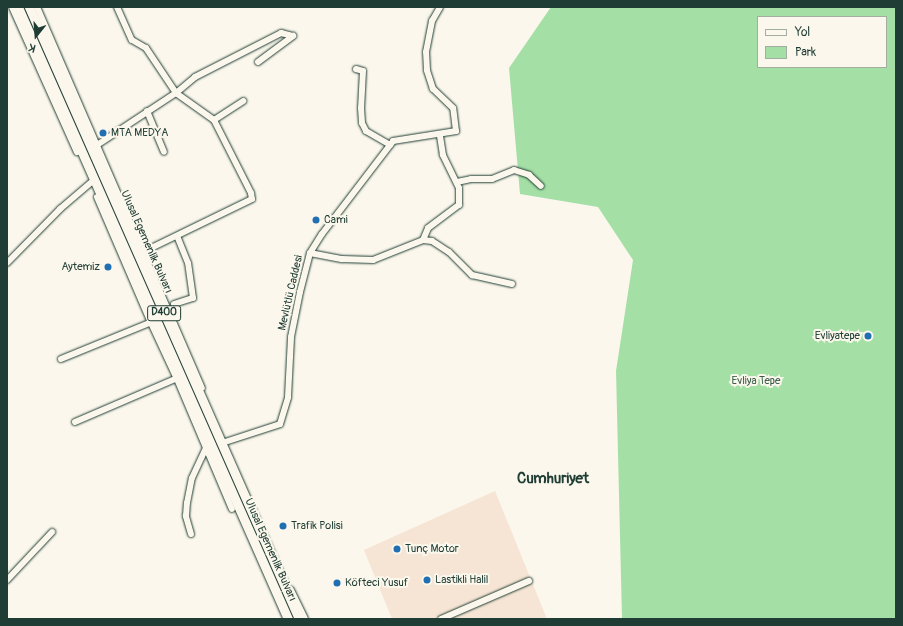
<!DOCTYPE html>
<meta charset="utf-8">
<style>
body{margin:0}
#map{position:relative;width:903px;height:626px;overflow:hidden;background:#fbf7ec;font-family:Pangolin,sans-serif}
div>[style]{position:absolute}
.built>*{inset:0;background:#f6e5d4}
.green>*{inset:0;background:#a4e0a6}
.roads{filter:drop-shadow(0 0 1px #1f3d34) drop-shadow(0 0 1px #1f3d34)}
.minor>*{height:6px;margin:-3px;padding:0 3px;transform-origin:3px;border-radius:3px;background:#fbf7ec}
.highway>*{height:9px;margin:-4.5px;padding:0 4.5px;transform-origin:4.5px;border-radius:4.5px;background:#fbf7ec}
.dots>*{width:11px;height:11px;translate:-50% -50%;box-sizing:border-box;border:2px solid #fbf7ec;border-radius:50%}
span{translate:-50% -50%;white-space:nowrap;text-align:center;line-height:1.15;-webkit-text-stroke:4px #fbf7ec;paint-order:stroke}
.shield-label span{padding:1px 3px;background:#fbf7ec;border:1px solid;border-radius:3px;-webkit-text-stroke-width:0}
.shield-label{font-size:10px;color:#1f3d34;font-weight:700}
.poi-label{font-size:11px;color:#1f3d34}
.left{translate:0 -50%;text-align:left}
.right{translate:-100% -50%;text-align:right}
.street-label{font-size:11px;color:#1f3d34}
.park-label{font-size:11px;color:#3a5e4b}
.district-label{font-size:15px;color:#1f3d34;font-weight:700}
.frame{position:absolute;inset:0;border:8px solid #1f3d34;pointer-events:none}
.legend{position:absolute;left:757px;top:16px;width:130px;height:52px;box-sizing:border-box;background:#fbf7ec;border:1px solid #a3ada2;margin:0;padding:5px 7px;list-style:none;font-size:12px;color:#1f3d34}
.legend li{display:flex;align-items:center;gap:8px;height:20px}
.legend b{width:20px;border:1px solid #a3ada2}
.north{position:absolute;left:16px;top:16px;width:40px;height:40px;-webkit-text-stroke:3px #fbf7ec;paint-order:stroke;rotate:197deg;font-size:11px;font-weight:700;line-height:16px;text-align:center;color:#1f3d34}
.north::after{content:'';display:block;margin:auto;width:14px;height:18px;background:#1f3d34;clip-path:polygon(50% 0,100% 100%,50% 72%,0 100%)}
</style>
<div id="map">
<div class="built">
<div style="clip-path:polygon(495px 491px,547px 619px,392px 619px,364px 550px)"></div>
</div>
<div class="green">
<div style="clip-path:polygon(evenodd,551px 7px,896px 7px,896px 619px,622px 619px,616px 371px,633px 260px,598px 207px,520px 194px,509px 68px,551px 7px,758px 17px,886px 17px,886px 67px,758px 67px,758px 17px)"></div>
</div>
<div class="roads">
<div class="minor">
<div style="left:12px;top:7px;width:159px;rotate:65.9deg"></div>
<div style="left:37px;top:7px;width:415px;rotate:66.6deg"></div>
<div style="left:117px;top:7px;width:36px;rotate:66deg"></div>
<div style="left:132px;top:40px;width:16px;rotate:30deg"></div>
<div style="left:146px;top:48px;width:54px;rotate:56.3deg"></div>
<div style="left:176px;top:93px;width:25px;rotate:-40deg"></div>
<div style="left:195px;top:77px;width:97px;rotate:-27.1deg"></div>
<div style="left:281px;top:33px;width:12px;rotate:14deg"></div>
<div style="left:258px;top:62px;width:44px;rotate:-36.6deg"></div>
<div style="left:356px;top:69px;width:7px;rotate:16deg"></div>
<div style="left:363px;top:71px;width:37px;rotate:93deg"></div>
<div style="left:361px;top:108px;width:15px;rotate:86deg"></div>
<div style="left:362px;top:123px;width:9px;rotate:63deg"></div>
<div style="left:366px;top:131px;width:28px;rotate:30deg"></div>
<div style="left:147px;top:111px;width:44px;rotate:67.5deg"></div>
<div style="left:214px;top:120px;width:35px;rotate:-33deg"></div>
<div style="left:94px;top:147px;width:98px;rotate:-33.4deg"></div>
<div style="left:176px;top:93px;width:47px;rotate:35.4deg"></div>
<div style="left:214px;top:120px;width:82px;rotate:63.1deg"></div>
<div style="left:251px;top:193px;width:6px;rotate:81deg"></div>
<div style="left:252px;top:199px;width:121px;rotate:154.1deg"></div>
<div style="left:457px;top:182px;width:14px;rotate:-12deg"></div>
<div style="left:471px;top:179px;width:21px"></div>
<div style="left:492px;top:179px;width:24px;rotate:-22deg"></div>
<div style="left:514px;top:170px;width:16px;rotate:18deg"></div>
<div style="left:529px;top:175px;width:16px;rotate:43deg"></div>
<div style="left:97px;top:197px;width:137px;rotate:66.8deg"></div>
<div style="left:151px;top:323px;width:62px;rotate:65.1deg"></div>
<div style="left:177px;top:379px;width:141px;rotate:67.1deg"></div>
<div style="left:423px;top:240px;width:13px;rotate:-67deg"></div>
<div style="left:428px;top:228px;width:39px;rotate:-37deg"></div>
<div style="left:459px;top:205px;width:17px;rotate:-90deg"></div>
<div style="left:459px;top:188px;width:37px;rotate:-116deg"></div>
<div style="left:443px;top:155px;width:20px;rotate:-99deg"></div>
<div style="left:310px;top:253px;width:33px;rotate:11deg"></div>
<div style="left:342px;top:259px;width:31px;rotate:2deg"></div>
<div style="left:373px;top:260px;width:54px;rotate:-21.8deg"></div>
<div style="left:423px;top:240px;width:9px;rotate:6deg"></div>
<div style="left:432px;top:241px;width:20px;rotate:33deg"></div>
<div style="left:449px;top:252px;width:33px;rotate:45deg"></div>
<div style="left:472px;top:275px;width:41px;rotate:12.7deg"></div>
<div style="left:7px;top:263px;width:76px;rotate:-45.5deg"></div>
<div style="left:60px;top:209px;width:45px;rotate:-40.5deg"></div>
<div style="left:174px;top:304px;width:20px;rotate:-18deg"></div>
<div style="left:193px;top:298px;width:35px;rotate:-98deg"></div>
<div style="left:188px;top:263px;width:29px;rotate:-112deg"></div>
<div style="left:61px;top:359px;width:100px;rotate:-22.2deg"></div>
<div style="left:75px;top:422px;width:114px;rotate:-23.2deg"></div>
<div style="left:222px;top:443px;width:61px;rotate:-18.1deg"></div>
<div style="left:280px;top:424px;width:28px;rotate:-73deg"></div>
<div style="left:288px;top:397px;width:60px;rotate:-87.1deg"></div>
<div style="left:291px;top:337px;width:46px;rotate:-78.7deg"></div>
<div style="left:300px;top:292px;width:40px;rotate:-75.6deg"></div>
<div style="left:310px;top:253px;width:22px;rotate:-58deg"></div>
<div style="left:322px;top:234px;width:117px;rotate:-52.6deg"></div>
<div style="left:393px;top:141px;width:64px;rotate:-9deg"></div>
<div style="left:456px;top:131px;width:23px;rotate:-97deg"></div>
<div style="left:453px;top:108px;width:28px;rotate:-136deg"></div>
<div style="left:433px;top:89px;width:20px;rotate:-108deg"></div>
<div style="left:427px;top:70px;width:18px;rotate:-93deg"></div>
<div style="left:426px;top:52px;width:32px;rotate:-79deg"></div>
<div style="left:432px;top:21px;width:16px;rotate:-60deg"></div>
<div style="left:191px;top:534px;width:19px;rotate:-106deg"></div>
<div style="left:186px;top:516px;width:13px;rotate:-86deg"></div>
<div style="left:187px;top:503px;width:25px;rotate:-79deg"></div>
<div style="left:192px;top:478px;width:33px;rotate:-65deg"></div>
<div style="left:7px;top:580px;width:66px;rotate:-46.8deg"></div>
<div style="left:291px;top:590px;width:32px;rotate:64deg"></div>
<div style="left:441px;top:619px;width:96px;rotate:-23.4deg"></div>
</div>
<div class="highway">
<div style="left:18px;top:7px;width:669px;rotate:66.19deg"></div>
<div style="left:29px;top:7px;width:669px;rotate:66.19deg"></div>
</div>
</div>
<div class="dots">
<div style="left:103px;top:133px;background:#1f6fb2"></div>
<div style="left:316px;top:220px;background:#1f6fb2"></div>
<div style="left:108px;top:267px;background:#1f6fb2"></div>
<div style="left:868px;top:336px;background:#1f6fb2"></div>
<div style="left:283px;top:526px;background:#1f6fb2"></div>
<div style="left:397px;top:549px;background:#1f6fb2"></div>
<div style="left:427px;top:580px;background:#1f6fb2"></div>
<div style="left:337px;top:583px;background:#1f6fb2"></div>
</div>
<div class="shield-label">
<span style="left:164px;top:313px">D400</span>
</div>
<div class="poi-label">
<span class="left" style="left:111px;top:133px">MTA MEDYA</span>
<span class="left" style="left:324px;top:220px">Cami</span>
<span class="right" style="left:100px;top:267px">Aytemiz</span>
<span class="right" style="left:860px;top:336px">Evliyatepe</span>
<span class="left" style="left:291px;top:526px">Trafik Polisi</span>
<span class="left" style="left:405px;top:549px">Tunç Motor</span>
<span class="left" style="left:435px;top:580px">Lastikli Halil</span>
<span class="left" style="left:345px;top:583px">Köfteci Yusuf</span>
</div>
<div class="street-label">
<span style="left:146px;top:242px;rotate:66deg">Ulusal Egemenlik Bulvarı</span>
<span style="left:291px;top:293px;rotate:-77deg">Mevlütlü Caddesi</span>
<span style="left:270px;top:550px;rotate:66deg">Ulusal Egemenlik Bulvarı</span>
</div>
<div class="park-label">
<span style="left:756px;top:381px">Evliya Tepe</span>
</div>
<div class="district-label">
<span style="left:553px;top:479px">Cumhuriyet</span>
</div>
<div class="frame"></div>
<ul class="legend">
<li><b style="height:5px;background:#fbf7ec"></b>Yol</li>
<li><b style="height:11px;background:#a4e0a6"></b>Park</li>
</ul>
<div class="north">K</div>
</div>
